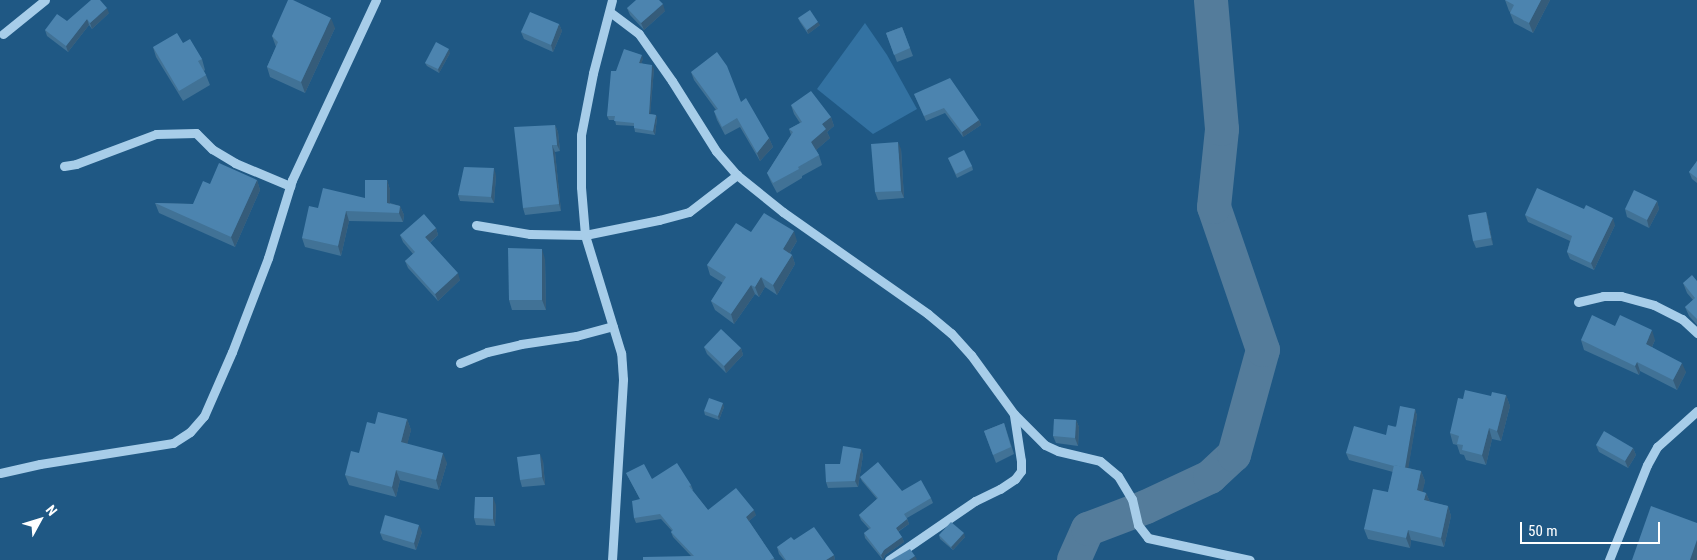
<!DOCTYPE html>
<style>
body{margin:0}
#map{position:relative;width:1697px;height:560px;overflow:hidden;background:#1f5884;font-family:"Roboto Condensed",sans-serif}
div>[style]{position:absolute}
.green>*{inset:0;background:#3372a2}
.river>*{height:34px;margin:-17px;padding:0 17px;transform-origin:17px;border-radius:17px;background:#547c9b}
.minor>*{height:9px;margin:-4.5px;padding:0 4.5px;transform-origin:4.5px;border-radius:4.5px;background:#a7cde9}
.wall>*{inset:0;background:#417296}
.shaded-wall>*{inset:0;background:#355c7a}
.building>*{inset:0;background:#4c84af}
span{translate:-50% -50%;white-space:nowrap;text-align:center;line-height:1.15;-webkit-text-stroke:4.5px #1f5884;paint-order:stroke}
.north{position:absolute;left:15px;top:495px;width:50px;height:50px;-webkit-text-stroke:4px #1f5884;paint-order:stroke;rotate:51deg;font-size:14px;font-weight:700;line-height:20px;text-align:center;color:#fff}
.north::after{content:'';display:block;margin:auto;width:18px;height:22px;background:#fff;clip-path:polygon(50% 0,100% 100%,50% 72%,0 100%)}
.scale{position:absolute;left:1520px;top:522px;width:140px;height:22px;box-sizing:border-box;border:2px solid #fff;border-top:0;padding-left:6px;font-size:15px;line-height:18px;white-space:nowrap;color:#fff;-webkit-text-stroke:4px #1f5884;paint-order:stroke}
</style>
<div id="map">
<div class="green">
<div style="clip-path:polygon(865px 23px,887px 55px,917px 109px,873px 134px,817px 89px)"></div>
</div>
<div class="river">
<div style="left:1074px;top:560px;width:34px;rotate:-66deg"></div>
<div style="left:1088px;top:529px;width:62px;rotate:-20.8deg"></div>
<div style="left:1146px;top:507px;width:71px;rotate:-25.1deg"></div>
<div style="left:1210px;top:477px;width:33px;rotate:-43deg"></div>
<div style="left:1234px;top:455px;width:109px;rotate:-74.6deg"></div>
<div style="left:1263px;top:350px;width:151px;rotate:-108.9deg"></div>
<div style="left:1214px;top:207px;width:78px;rotate:-84.1deg"></div>
<div style="left:1222px;top:129px;width:129px;rotate:-94.9deg"></div>
</div>
<div class="minor">
<div style="left:610px;top:12px;width:36px;rotate:37deg"></div>
<div style="left:639px;top:34px;width:57px;rotate:54.9deg"></div>
<div style="left:672px;top:81px;width:83px;rotate:57.8deg"></div>
<div style="left:716px;top:151px;width:32px;rotate:49deg"></div>
<div style="left:737px;top:175px;width:59px;rotate:38.8deg"></div>
<div style="left:783px;top:212px;width:177px;rotate:35.1deg"></div>
<div style="left:928px;top:314px;width:30px;rotate:40deg"></div>
<div style="left:951px;top:333px;width:30px;rotate:48deg"></div>
<div style="left:971px;top:355px;width:73px;rotate:53.9deg"></div>
<div style="left:1014px;top:414px;width:44px;rotate:45deg"></div>
<div style="left:1045px;top:445px;width:14px;rotate:25deg"></div>
<div style="left:1058px;top:451px;width:43px;rotate:13.4deg"></div>
<div style="left:1100px;top:461px;width:23px;rotate:40deg"></div>
<div style="left:1118px;top:476px;width:27px;rotate:59deg"></div>
<div style="left:1132px;top:499px;width:27px;rotate:77deg"></div>
<div style="left:1138px;top:525px;width:16px;rotate:52deg"></div>
<div style="left:1148px;top:538px;width:104px;rotate:12.2deg"></div>
<div style="left:3px;top:34px;width:54px;rotate:-39deg"></div>
<div style="left:64px;top:166px;width:12px;rotate:-9deg"></div>
<div style="left:76px;top:164px;width:85px;rotate:-20.6deg"></div>
<div style="left:156px;top:134px;width:40px;rotate:-1.4deg"></div>
<div style="left:196px;top:133px;width:23px;rotate:45deg"></div>
<div style="left:212px;top:149px;width:27px;rotate:31deg"></div>
<div style="left:235px;top:163px;width:60px;rotate:22.7deg"></div>
<div style="left:476px;top:225px;width:55px;rotate:9.5deg"></div>
<div style="left:530px;top:234px;width:55px;rotate:1deg"></div>
<div style="left:585px;top:235px;width:76px;rotate:-11.5deg"></div>
<div style="left:659px;top:220px;width:31px;rotate:-15deg"></div>
<div style="left:689px;top:212px;width:61px;rotate:-37.6deg"></div>
<div style="left:1578px;top:302px;width:26px;rotate:-13deg"></div>
<div style="left:1603px;top:296px;width:18px"></div>
<div style="left:1621px;top:296px;width:34px;rotate:15deg"></div>
<div style="left:1654px;top:305px;width:31px;rotate:27deg"></div>
<div style="left:1682px;top:319px;width:21px;rotate:43deg"></div>
<div style="left:460px;top:363px;width:29px;rotate:-22deg"></div>
<div style="left:487px;top:352px;width:35px;rotate:-13deg"></div>
<div style="left:521px;top:344px;width:56px;rotate:-8.3deg"></div>
<div style="left:576px;top:336px;width:38px;rotate:-15deg"></div>
<div style="left:0;top:473px;width:41px;rotate:-12.7deg"></div>
<div style="left:40px;top:464px;width:135px;rotate:-9deg"></div>
<div style="left:173px;top:443px;width:20px;rotate:-33deg"></div>
<div style="left:190px;top:432px;width:21px;rotate:-49deg"></div>
<div style="left:204px;top:416px;width:70px;rotate:-66.4deg"></div>
<div style="left:232px;top:352px;width:101px;rotate:-69deg"></div>
<div style="left:268px;top:258px;width:82px;rotate:-72.9deg"></div>
<div style="left:292px;top:180px;width:199px;rotate:-65deg"></div>
<div style="left:612px;top:560px;width:181px;rotate:-86.5deg"></div>
<div style="left:623px;top:379px;width:26px;rotate:-94deg"></div>
<div style="left:621px;top:353px;width:123px;rotate:-107deg"></div>
<div style="left:585px;top:235px;width:48px;rotate:-94.8deg"></div>
<div style="left:581px;top:187px;width:52px;rotate:-90deg"></div>
<div style="left:581px;top:135px;width:63px;rotate:-79deg"></div>
<div style="left:593px;top:73px;width:75px;rotate:-75.4deg"></div>
<div style="left:889px;top:560px;width:104px;rotate:-34.5deg"></div>
<div style="left:975px;top:501px;width:28px;rotate:-26deg"></div>
<div style="left:1000px;top:489px;width:18px;rotate:-34deg"></div>
<div style="left:1015px;top:479px;width:10px;rotate:-53deg"></div>
<div style="left:1021px;top:471px;width:10px;rotate:-90deg"></div>
<div style="left:1021px;top:461px;width:47px;rotate:-98.7deg"></div>
<div style="left:1609px;top:560px;width:102px;rotate:-68.2deg"></div>
<div style="left:1647px;top:465px;width:21px;rotate:-61deg"></div>
<div style="left:1657px;top:447px;width:54px;rotate:-42deg"></div>
</div>
<div class="wall">
<div style="clip-path:polygon(1505px 0,1550px 0,1533px 33px,1514px 23px,1510px 13px,1510px 12px,1509px 11px)"></div>
<div style="clip-path:polygon(627px 8px,665px 11px,644px 30px,630px 15px)"></div>
<div style="clip-path:polygon(109px 13px,92px 29px,89px 25px,68px 52px,47px 36px,45px 30px)"></div>
<div style="clip-path:polygon(798px 18px,820px 25px,808px 34px,800px 22px)"></div>
<div style="clip-path:polygon(559px 24px,562px 31px,553px 52px,524px 39px,521px 32px)"></div>
<div style="clip-path:polygon(902px 27px,913px 56px,897px 62px,886px 33px)"></div>
<div style="clip-path:polygon(335px 28px,305px 93px,270px 77px,267px 67px,276px 47px,272px 36px)"></div>
<div style="clip-path:polygon(153px 47px,202px 59px,205px 70px,204px 71px,206px 75px,210px 85px,183px 101px,156px 57px)"></div>
<div style="clip-path:polygon(450px 53px,439px 73px,427px 66px,425px 63px)"></div>
<div style="clip-path:polygon(643px 59px,641px 63px,654px 69px,650px 114px,656px 115px,657px 118px,655px 135px,635px 132px,634px 126px,616px 125px,615px 120px,609px 120px,607px 116px,616px 71px)"></div>
<div style="clip-path:polygon(691px 72px,741px 102px,769px 138px,773px 147px,760px 161px,740px 127px,725px 135px,717px 120px,714px 111px,716px 110px,694px 80px)"></div>
<div style="clip-path:polygon(914px 94px,979px 120px,981px 125px,963px 137px,945px 113px,926px 121px)"></div>
<div style="clip-path:polygon(791px 105px,831px 117px,834px 126px,827px 132px,830px 138px,816px 150px,819px 155px,822px 165px,802px 176px,802px 178px,777px 193px,771px 182px,767px 173px,791px 135px,789px 129px,800px 123px,794px 114px)"></div>
<div style="clip-path:polygon(555px 125px,558px 132px,560px 151px,555px 152px,561px 211px,525px 215px,523px 208px)"></div>
<div style="clip-path:polygon(901px 149px,904px 198px,878px 200px,875px 192px)"></div>
<div style="clip-path:polygon(948px 158px,972px 166px,973px 170px,957px 178px)"></div>
<div style="clip-path:polygon(1697px 161px,1697px 183px,1692px 179px,1689px 172px)"></div>
<div style="clip-path:polygon(496px 175px,494px 203px,460px 201px,458px 195px)"></div>
<div style="clip-path:polygon(257px 180px,260px 190px,235px 247px,159px 213px,155px 203px,193px 204px)"></div>
<div style="clip-path:polygon(387px 180px,390px 190px,390px 203px,400px 206px,404px 215px,403px 222px,349px 221px,341px 256px,305px 247px,302px 238px,365px 198px)"></div>
<div style="clip-path:polygon(1657px 201px,1659px 209px,1649px 228px,1627px 217px,1625px 209px)"></div>
<div style="clip-path:polygon(1486px 212px,1488px 219px,1493px 245px,1476px 248px,1473px 241px)"></div>
<div style="clip-path:polygon(1525px 215px,1615px 225px,1594px 270px,1570px 259px,1567px 252px,1570px 241px,1528px 222px)"></div>
<div style="clip-path:polygon(436px 228px,438px 235px,430px 243px,460px 280px,438px 301px,408px 268px,405px 261px,413px 254px,403px 242px,400px 235px)"></div>
<div style="clip-path:polygon(751px 232px,797px 241px,790px 253px,792px 255px,795px 264px,777px 295px,765px 287px,759px 297px,755px 294px,734px 324px,715px 310px,711px 301px,723px 283px,710px 275px,707px 265px)"></div>
<div style="clip-path:polygon(545px 259px,546px 310px,512px 310px,509px 300px)"></div>
<div style="clip-path:polygon(1697px 281px,1697px 325px,1689px 316px,1685px 307px,1693px 300px,1687px 293px,1683px 283px)"></div>
<div style="clip-path:polygon(1615px 326px,1655px 340px,1652px 347px,1686px 372px,1677px 390px,1640px 371px,1639px 375px,1584px 350px,1581px 340px)"></div>
<div style="clip-path:polygon(704px 347px,741px 348px,743px 355px,726px 373px,707px 354px)"></div>
<div style="clip-path:polygon(1506px 395px,1510px 406px,1501px 441px,1492px 439px,1486px 465px,1466px 460px,1464px 455px,1460px 454px,1457px 445px,1453px 444px,1450px 433px,1491px 396px)"></div>
<div style="clip-path:polygon(724px 407px,719px 420px,705px 415px,704px 411px)"></div>
<div style="clip-path:polygon(1415px 409px,1417px 416px,1408px 468px,1421px 471px,1425px 481px,1422px 492px,1426px 493px,1430px 502px,1448px 506px,1451px 516px,1444px 547px,1411px 540px,1410px 548px,1368px 539px,1364px 529px,1388px 492px,1393px 472px,1349px 460px,1346px 453px,1386px 435px)"></div>
<div style="clip-path:polygon(407px 419px,411px 430px,407px 444px,447px 463px,439px 490px,400px 480px,396px 497px,349px 485px,345px 475px,359px 453px,375px 424px)"></div>
<div style="clip-path:polygon(1076px 420px,1079px 427px,1078px 446px,1056px 443px,1053px 436px)"></div>
<div style="clip-path:polygon(1004px 423px,1014px 454px,996px 463px,984px 431px)"></div>
<div style="clip-path:polygon(1596px 445px,1633px 448px,1636px 455px,1628px 468px,1599px 452px)"></div>
<div style="clip-path:polygon(861px 449px,863px 455px,858px 487px,828px 488px,826px 482px,840px 464px)"></div>
<div style="clip-path:polygon(543px 461px,545px 485px,522px 487px,520px 480px)"></div>
<div style="clip-path:polygon(626px 473px,652px 479px,691px 485px,693px 490px,692px 490px,708px 510px,756px 515px,749px 521px,775px 560px,643px 560px,691px 556px,673px 537px,671px 532px,672px 531px,661px 519px,636px 523px,634px 518px,640px 499px)"></div>
<div style="clip-path:polygon(860px 477px,902px 491px,931px 498px,933px 503px,907px 518px,909px 524px,898px 532px,902px 537px,904px 542px,885px 555px,883px 560px,865px 538px,864px 533px,869px 529px,861px 520px,859px 515px,877px 499px,862px 481px)"></div>
<div style="clip-path:polygon(496px 505px,495px 526px,476px 525px,474px 518px)"></div>
<div style="clip-path:polygon(422px 532px,416px 550px,383px 540px,380px 533px)"></div>
<div style="clip-path:polygon(939px 535px,965px 537px,953px 550px,940px 539px)"></div>
<div style="clip-path:polygon(794px 540px,834px 555px,835px 560px,784px 560px,779px 554px,777px 547px)"></div>
</div>
<div class="shaded-wall">
<div style="clip-path:polygon(1541px 0,1550px 0,1533px 33px,1529px 23px)"></div>
<div style="clip-path:polygon(663px 4px,665px 11px,644px 30px,641px 23px)"></div>
<div style="clip-path:polygon(107px 8px,109px 13px,92px 29px,90px 23px)"></div>
<div style="clip-path:polygon(331px 18px,335px 28px,305px 93px,301px 82px)"></div>
<div style="clip-path:polygon(87px 19px,89px 25px,68px 52px,66px 46px)"></div>
<div style="clip-path:polygon(818px 22px,820px 25px,808px 34px,807px 30px)"></div>
<div style="clip-path:polygon(559px 24px,562px 31px,553px 52px,551px 45px)"></div>
<div style="clip-path:polygon(449px 49px,450px 53px,439px 73px,438px 69px)"></div>
<div style="clip-path:polygon(642px 55px,643px 59px,640px 67px,639px 63px)"></div>
<div style="clip-path:polygon(652px 65px,654px 69px,650px 117px,649px 114px)"></div>
<div style="clip-path:polygon(656px 115px,657px 118px,655px 135px,653px 131px)"></div>
<div style="clip-path:polygon(831px 117px,834px 126px,827px 132px,830px 138px,815px 151px,811px 142px,822px 124px)"></div>
<div style="clip-path:polygon(979px 120px,981px 125px,963px 137px,962px 132px)"></div>
<div style="clip-path:polygon(555px 125px,558px 132px,560px 151px,557px 145px)"></div>
<div style="clip-path:polygon(769px 138px,773px 147px,760px 161px,757px 153px)"></div>
<div style="clip-path:polygon(898px 142px,901px 149px,904px 198px,901px 191px)"></div>
<div style="clip-path:polygon(552px 145px,555px 152px,561px 211px,559px 204px)"></div>
<div style="clip-path:polygon(494px 168px,496px 175px,494px 203px,491px 197px)"></div>
<div style="clip-path:polygon(257px 180px,260px 190px,235px 247px,231px 237px)"></div>
<div style="clip-path:polygon(387px 180px,390px 190px,390px 212px,387px 203px)"></div>
<div style="clip-path:polygon(1657px 201px,1659px 209px,1649px 228px,1647px 220px)"></div>
<div style="clip-path:polygon(400px 206px,404px 215px,403px 222px,399px 213px)"></div>
<div style="clip-path:polygon(346px 211px,349px 221px,341px 256px,338px 246px)"></div>
<div style="clip-path:polygon(1486px 212px,1488px 219px,1493px 245px,1491px 238px)"></div>
<div style="clip-path:polygon(1613px 218px,1615px 225px,1594px 270px,1591px 263px)"></div>
<div style="clip-path:polygon(436px 228px,438px 235px,428px 244px,425px 237px)"></div>
<div style="clip-path:polygon(794px 231px,797px 241px,786px 259px,783px 249px)"></div>
<div style="clip-path:polygon(542px 249px,545px 259px,546px 310px,542px 300px)"></div>
<div style="clip-path:polygon(792px 255px,795px 264px,777px 295px,773px 285px)"></div>
<div style="clip-path:polygon(458px 273px,460px 280px,438px 301px,435px 294px)"></div>
<div style="clip-path:polygon(761px 277px,765px 287px,759px 297px,755px 287px)"></div>
<div style="clip-path:polygon(751px 285px,755px 294px,734px 324px,731px 314px)"></div>
<div style="clip-path:polygon(1652px 330px,1655px 340px,1649px 353px,1646px 344px)"></div>
<div style="clip-path:polygon(741px 348px,743px 355px,726px 373px,724px 366px)"></div>
<div style="clip-path:polygon(1637px 362px,1640px 371px,1639px 375px,1635px 366px)"></div>
<div style="clip-path:polygon(1682px 363px,1686px 372px,1677px 390px,1673px 380px)"></div>
<div style="clip-path:polygon(1506px 395px,1510px 406px,1501px 441px,1497px 431px)"></div>
<div style="clip-path:polygon(723px 403px,724px 407px,719px 420px,718px 416px)"></div>
<div style="clip-path:polygon(1415px 409px,1417px 416px,1407px 476px,1404px 469px)"></div>
<div style="clip-path:polygon(407px 419px,411px 430px,405px 453px,401px 442px)"></div>
<div style="clip-path:polygon(1076px 420px,1079px 427px,1078px 446px,1075px 438px)"></div>
<div style="clip-path:polygon(1489px 428px,1492px 439px,1486px 465px,1482px 455px)"></div>
<div style="clip-path:polygon(1633px 448px,1636px 455px,1628px 468px,1625px 461px)"></div>
<div style="clip-path:polygon(861px 449px,863px 455px,858px 487px,855px 481px)"></div>
<div style="clip-path:polygon(443px 453px,447px 463px,439px 490px,436px 480px)"></div>
<div style="clip-path:polygon(540px 454px,543px 461px,545px 485px,542px 477px)"></div>
<div style="clip-path:polygon(396px 470px,400px 480px,396px 497px,392px 487px)"></div>
<div style="clip-path:polygon(1421px 471px,1425px 481px,1421px 500px,1417px 490px)"></div>
<div style="clip-path:polygon(1426px 493px,1430px 502px,1424px 500px)"></div>
<div style="clip-path:polygon(493px 497px,496px 505px,495px 526px,493px 519px)"></div>
<div style="clip-path:polygon(1448px 506px,1451px 516px,1444px 547px,1441px 538px)"></div>
<div style="clip-path:polygon(754px 510px,756px 515px,748px 522px,746px 517px)"></div>
<div style="clip-path:polygon(907px 519px,909px 524px,897px 532px,896px 528px)"></div>
<div style="clip-path:polygon(419px 525px,422px 532px,416px 550px,414px 543px)"></div>
<div style="clip-path:polygon(1408px 530px,1411px 540px,1410px 548px,1406px 538px)"></div>
<div style="clip-path:polygon(964px 533px,965px 537px,953px 550px,951px 547px)"></div>
<div style="clip-path:polygon(902px 537px,904px 542px,885px 555px,883px 560px,881px 555px,884px 550px)"></div>
<div style="clip-path:polygon(1697px 540px,1697px 560px,1690px 560px)"></div>
<div style="clip-path:polygon(834px 555px,835px 560px,826px 560px)"></div>
<div style="clip-path:polygon(915px 556px,917px 559px,916px 560px,909px 560px)"></div>
</div>
<div class="building">
<div style="clip-path:polygon(91px 0,100px 0,107px 8px,90px 23px,87px 19px,66px 46px,45px 30px,57px 14px,67px 21px)"></div>
<div style="clip-path:polygon(288px 0,293px 0,331px 18px,301px 82px,267px 67px,278px 42px,272px 36px)"></div>
<div style="clip-path:polygon(636px 0,659px 0,663px 4px,641px 23px,627px 8px)"></div>
<div style="clip-path:polygon(1505px 0,1541px 0,1529px 23px,1510px 13px,1514px 5px)"></div>
<div style="clip-path:polygon(810px 10px,818px 22px,807px 30px,798px 18px)"></div>
<div style="clip-path:polygon(530px 12px,559px 24px,551px 45px,521px 32px)"></div>
<div style="clip-path:polygon(902px 27px,910px 48px,894px 55px,886px 33px)"></div>
<div style="clip-path:polygon(177px 33px,183px 43px,190px 39px,202px 59px,198px 61px,206px 75px,179px 91px,153px 47px)"></div>
<div style="clip-path:polygon(436px 42px,449px 49px,438px 69px,425px 63px)"></div>
<div style="clip-path:polygon(624px 49px,642px 55px,639px 63px,652px 65px,649px 114px,656px 115px,653px 131px,634px 128px,634px 123px,614px 121px,615px 116px,607px 116px,611px 71px,616px 71px)"></div>
<div style="clip-path:polygon(717px 52px,727px 66px,741px 102px,746px 98px,769px 138px,757px 153px,737px 118px,722px 127px,714px 111px,718px 109px,691px 72px)"></div>
<div style="clip-path:polygon(950px 78px,979px 120px,962px 132px,944px 108px,924px 116px,914px 94px)"></div>
<div style="clip-path:polygon(811px 91px,831px 117px,822px 124px,826px 129px,811px 142px,819px 155px,798px 167px,799px 169px,773px 183px,767px 173px,793px 132px,789px 129px,802px 122px,791px 105px)"></div>
<div style="clip-path:polygon(555px 125px,557px 145px,552px 145px,559px 204px,523px 208px,514px 127px)"></div>
<div style="clip-path:polygon(898px 142px,901px 191px,875px 192px,871px 144px)"></div>
<div style="clip-path:polygon(964px 150px,972px 166px,956px 174px,948px 158px)"></div>
<div style="clip-path:polygon(1697px 161px,1697px 178px,1689px 172px)"></div>
<div style="clip-path:polygon(219px 163px,257px 180px,231px 237px,155px 203px,193px 204px,203px 181px,210px 184px)"></div>
<div style="clip-path:polygon(464px 167px,494px 168px,491px 197px,458px 195px)"></div>
<div style="clip-path:polygon(365px 180px,387px 180px,387px 203px,400px 206px,399px 213px,346px 211px,338px 246px,302px 238px,309px 206px,318px 208px,323px 188px,365px 198px)"></div>
<div style="clip-path:polygon(1537px 188px,1584px 209px,1586px 205px,1613px 218px,1591px 263px,1567px 252px,1572px 236px,1525px 215px)"></div>
<div style="clip-path:polygon(1634px 190px,1657px 201px,1647px 220px,1625px 209px)"></div>
<div style="clip-path:polygon(1486px 212px,1491px 238px,1473px 241px,1468px 215px)"></div>
<div style="clip-path:polygon(764px 213px,794px 231px,783px 249px,792px 255px,773px 285px,761px 277px,755px 287px,751px 285px,731px 314px,711px 301px,726px 277px,707px 265px,736px 223px,751px 232px)"></div>
<div style="clip-path:polygon(424px 214px,436px 228px,425px 237px,458px 273px,435px 294px,405px 261px,415px 252px,400px 235px)"></div>
<div style="clip-path:polygon(508px 248px,542px 249px,542px 300px,509px 300px)"></div>
<div style="clip-path:polygon(1692px 275px,1697px 281px,1697px 319px,1685px 307px,1695px 298px,1683px 283px)"></div>
<div style="clip-path:polygon(1592px 315px,1615px 326px,1620px 315px,1652px 330px,1646px 344px,1682px 363px,1673px 380px,1637px 362px,1635px 366px,1581px 340px)"></div>
<div style="clip-path:polygon(721px 329px,741px 348px,724px 366px,704px 347px)"></div>
<div style="clip-path:polygon(1465px 390px,1491px 396px,1492px 392px,1506px 395px,1497px 431px,1489px 428px,1482px 455px,1462px 450px,1463px 445px,1457px 444px,1459px 436px,1450px 433px,1458px 398px,1463px 399px)"></div>
<div style="clip-path:polygon(709px 398px,723px 403px,718px 416px,704px 411px)"></div>
<div style="clip-path:polygon(1400px 406px,1415px 409px,1405px 468px,1394px 465px,1394px 466px,1346px 453px,1354px 426px,1386px 435px,1388px 425px,1396px 427px)"></div>
<div style="clip-path:polygon(378px 412px,407px 419px,401px 442px,443px 453px,436px 480px,396px 470px,392px 487px,345px 475px,351px 451px,359px 453px,367px 422px,375px 424px)"></div>
<div style="clip-path:polygon(1054px 419px,1076px 420px,1075px 438px,1053px 436px)"></div>
<div style="clip-path:polygon(1004px 423px,1011px 447px,993px 455px,984px 431px)"></div>
<div style="clip-path:polygon(1604px 431px,1633px 448px,1625px 461px,1596px 445px)"></div>
<div style="clip-path:polygon(843px 446px,861px 449px,855px 481px,826px 482px,825px 464px,840px 464px)"></div>
<div style="clip-path:polygon(540px 454px,542px 477px,520px 480px,517px 457px)"></div>
<div style="clip-path:polygon(878px 462px,902px 491px,921px 480px,931px 498px,904px 514px,907px 519px,896px 528px,902px 537px,884px 550px,881px 555px,864px 533px,871px 528px,859px 515px,878px 498px,860px 477px)"></div>
<div style="clip-path:polygon(677px 463px,691px 485px,689px 486px,708px 510px,736px 488px,754px 510px,746px 517px,774px 558px,770px 560px,643px 560px,643px 557px,694px 556px,671px 532px,673px 530px,660px 514px,634px 518px,632px 501px,640px 499px,626px 473px,644px 464px,652px 479px)"></div>
<div style="clip-path:polygon(1394px 465px,1421px 471px,1417px 490px,1426px 493px,1424px 500px,1448px 506px,1441px 538px,1408px 530px,1406px 538px,1364px 529px,1373px 489px,1388px 492px)"></div>
<div style="clip-path:polygon(475px 497px,493px 497px,493px 519px,474px 518px)"></div>
<div style="clip-path:polygon(1651px 506px,1697px 523px,1697px 540px,1690px 560px,1632px 560px)"></div>
<div style="clip-path:polygon(385px 515px,419px 525px,414px 543px,380px 533px)"></div>
<div style="clip-path:polygon(951px 522px,964px 533px,951px 547px,939px 535px)"></div>
<div style="clip-path:polygon(814px 527px,834px 555px,826px 560px,786px 560px,777px 547px,791px 537px,794px 540px)"></div>
<div style="clip-path:polygon(910px 549px,915px 556px,909px 560px,891px 560px)"></div>
</div>
<div class="north">N</div>
<div class="scale">50 m</div>
</div>
